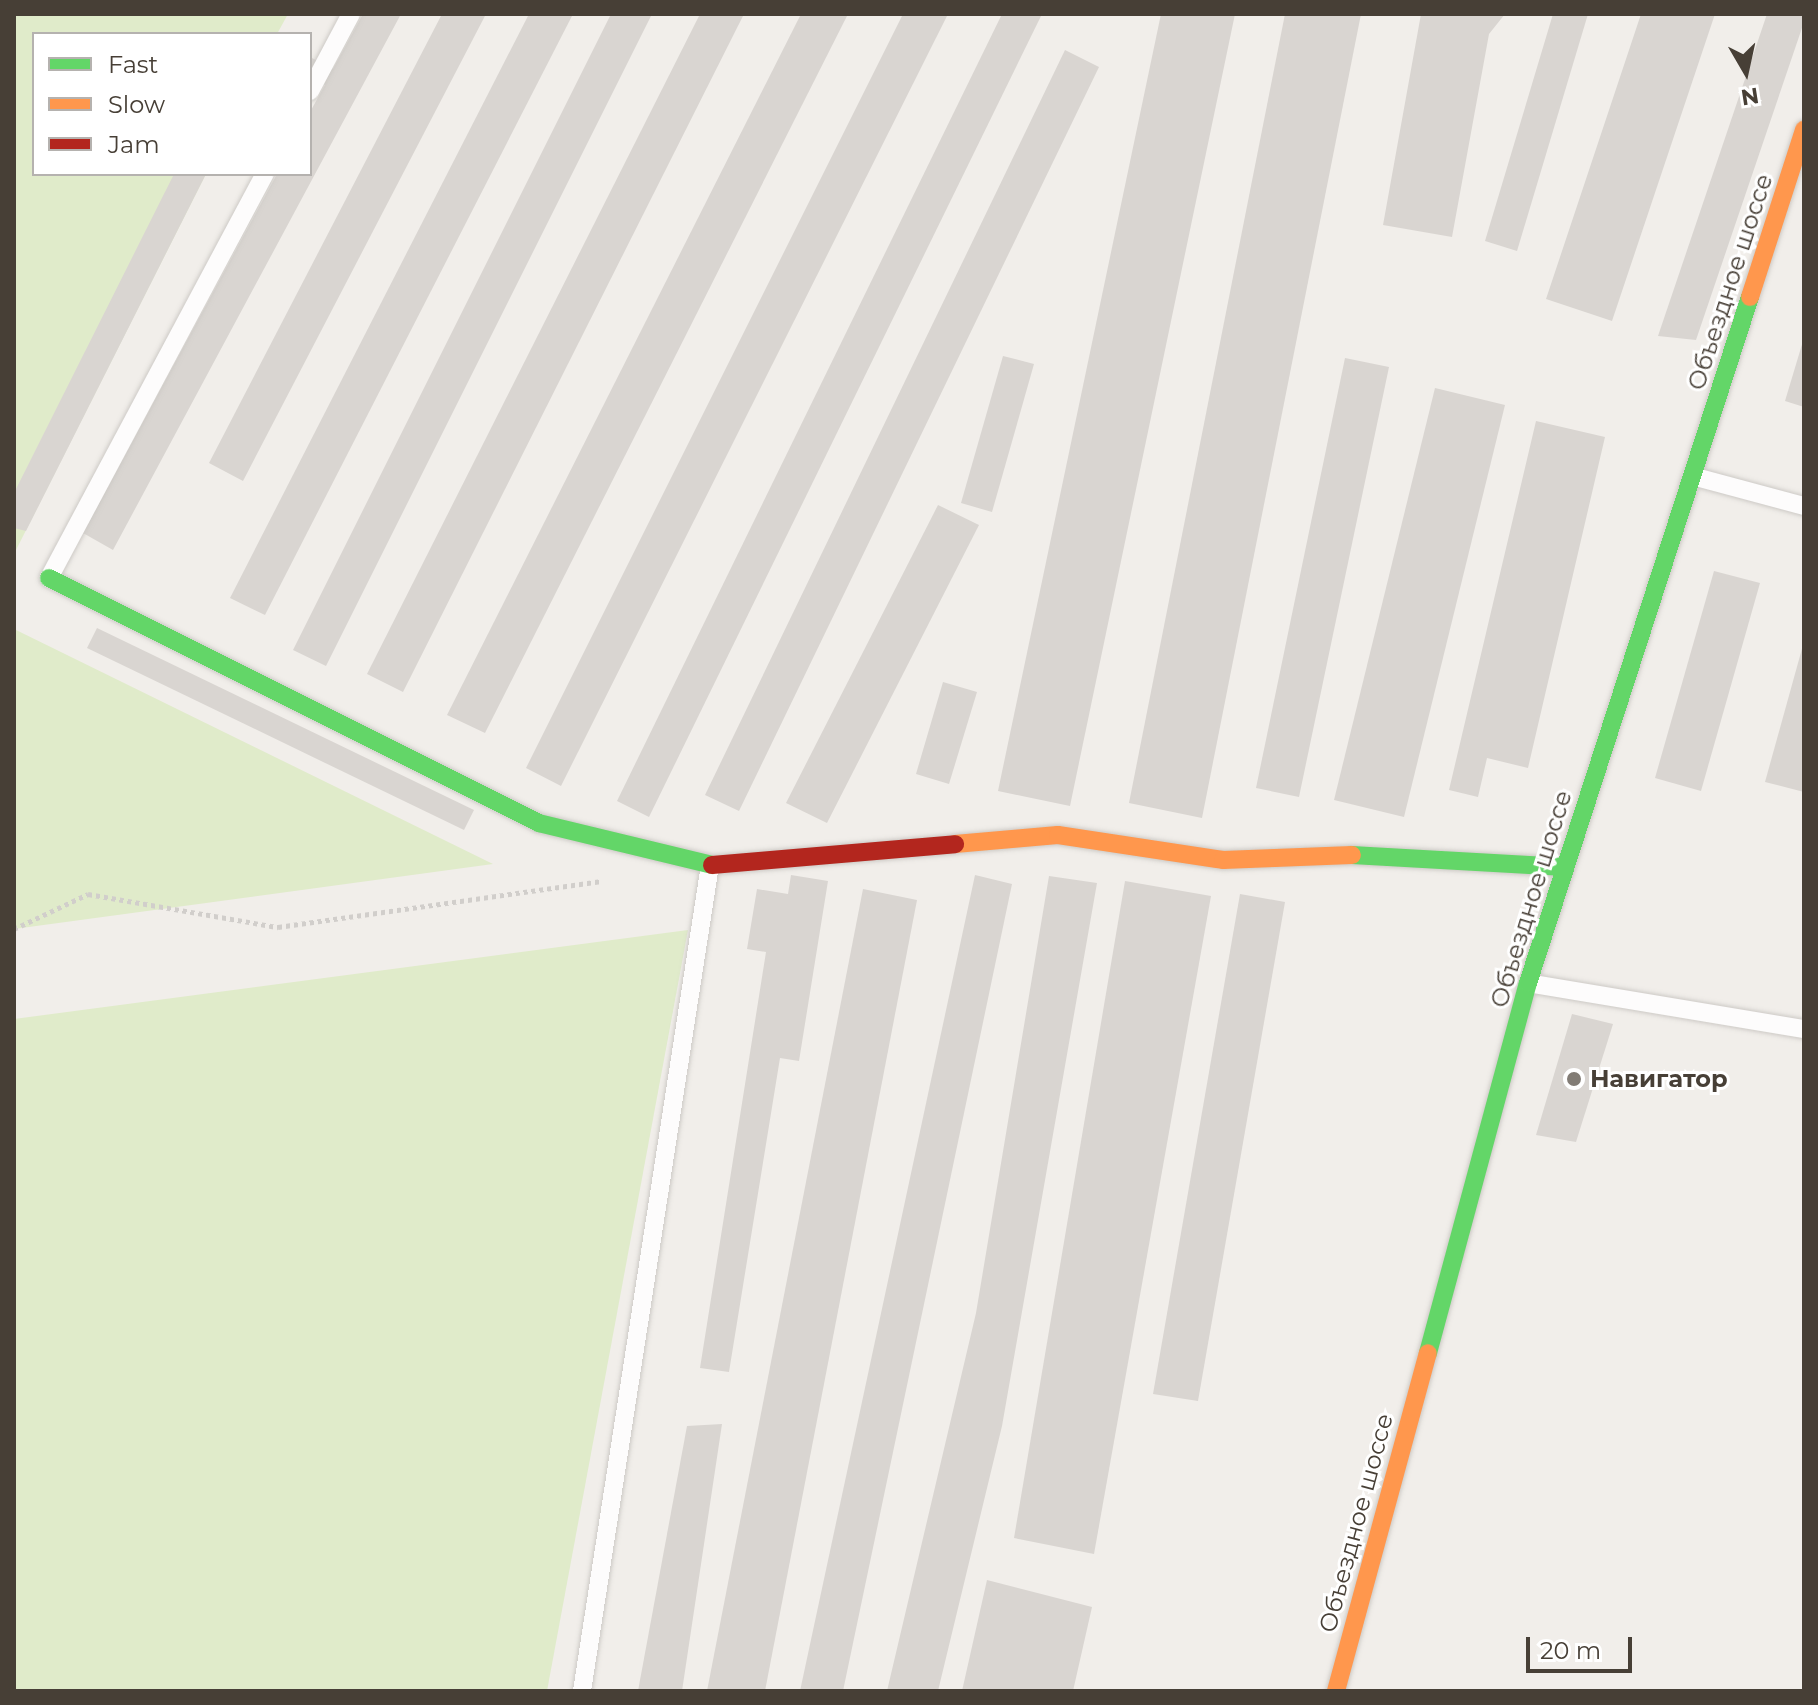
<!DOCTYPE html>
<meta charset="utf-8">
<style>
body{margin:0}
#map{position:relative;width:1818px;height:1705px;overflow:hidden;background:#f1eeea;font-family:Montserrat,sans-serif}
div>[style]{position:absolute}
.green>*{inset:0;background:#e0ebca}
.building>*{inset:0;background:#d9d5d1}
.path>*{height:5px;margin-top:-2.5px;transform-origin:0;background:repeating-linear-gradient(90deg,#d1cecb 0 4px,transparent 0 8px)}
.roads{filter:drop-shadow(0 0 2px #cdcac6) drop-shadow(0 0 2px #cdcac6)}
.lane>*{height:18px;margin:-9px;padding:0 9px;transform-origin:9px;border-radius:9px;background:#fdfcfc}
.fast>*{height:18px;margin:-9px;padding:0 9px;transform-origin:9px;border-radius:9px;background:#63d668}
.slow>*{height:18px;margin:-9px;padding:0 9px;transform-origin:9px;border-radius:9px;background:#ff974d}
.jam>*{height:18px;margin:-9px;padding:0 9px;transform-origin:9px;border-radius:9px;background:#b3261e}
.dots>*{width:22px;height:22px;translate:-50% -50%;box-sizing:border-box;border:4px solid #fff;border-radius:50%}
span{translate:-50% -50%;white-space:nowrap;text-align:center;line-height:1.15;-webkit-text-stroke:6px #fff;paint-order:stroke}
.street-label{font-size:24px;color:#473f36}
.poi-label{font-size:24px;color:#473f36;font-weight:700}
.left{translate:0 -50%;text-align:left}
.frame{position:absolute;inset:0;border:16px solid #473f36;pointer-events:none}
.legend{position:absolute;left:32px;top:32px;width:280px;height:144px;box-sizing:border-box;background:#fff;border:2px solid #b5b2af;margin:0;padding:10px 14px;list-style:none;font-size:24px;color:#473f36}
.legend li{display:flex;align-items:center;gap:16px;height:40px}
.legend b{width:40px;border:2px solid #b5b2af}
.north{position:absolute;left:1706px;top:32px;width:80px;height:80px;-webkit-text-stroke:6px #fff;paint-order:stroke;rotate:171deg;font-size:22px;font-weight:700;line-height:32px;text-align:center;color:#473f36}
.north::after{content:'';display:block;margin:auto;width:28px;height:36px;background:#473f36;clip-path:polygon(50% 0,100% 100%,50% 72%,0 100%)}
.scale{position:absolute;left:1526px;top:1637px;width:106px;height:36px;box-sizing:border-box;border:4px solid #473f36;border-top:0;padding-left:10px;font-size:24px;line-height:28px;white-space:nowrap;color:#473f36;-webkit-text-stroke:6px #fff;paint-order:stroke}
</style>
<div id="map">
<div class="green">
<div style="clip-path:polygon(14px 14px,288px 14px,277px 34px,34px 34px,34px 174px,206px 174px,14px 554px)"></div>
<div style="clip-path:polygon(14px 629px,493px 864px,14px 929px)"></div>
<div style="clip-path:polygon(688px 930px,547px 1691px,14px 1691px,14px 1019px)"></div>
</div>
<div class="building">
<div style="clip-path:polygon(363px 14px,401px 14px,113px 550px,83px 533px,277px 174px,310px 174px,310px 112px,325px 85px,310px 77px,310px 57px,333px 69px)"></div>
<div style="clip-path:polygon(442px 14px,486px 14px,243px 481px,209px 463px)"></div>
<div style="clip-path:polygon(529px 14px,573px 14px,265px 615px,230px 598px)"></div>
<div style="clip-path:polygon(611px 14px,652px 14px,326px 666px,293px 650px)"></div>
<div style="clip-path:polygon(700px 14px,744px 14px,403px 692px,367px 674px)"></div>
<div style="clip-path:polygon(801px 14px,848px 14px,485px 733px,447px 715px)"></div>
<div style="clip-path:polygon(903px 14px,948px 14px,561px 786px,526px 768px)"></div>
<div style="clip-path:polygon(1002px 14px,1042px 14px,649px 817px,617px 801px)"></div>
<div style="clip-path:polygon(1161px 14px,1235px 14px,1070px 806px,998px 791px)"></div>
<div style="clip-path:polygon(1285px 14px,1361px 14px,1202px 818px,1129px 803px)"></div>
<div style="clip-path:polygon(1421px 14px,1505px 14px,1489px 34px,1452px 237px,1383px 225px)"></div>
<div style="clip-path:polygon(1553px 14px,1588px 14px,1517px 251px,1485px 241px)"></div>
<div style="clip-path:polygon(1641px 14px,1715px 14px,1612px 321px,1546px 299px)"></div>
<div style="clip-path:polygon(1767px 14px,1804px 14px,1804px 22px,1696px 340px,1658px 336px)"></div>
<div style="clip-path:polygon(1065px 50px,1099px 67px,739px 811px,705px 795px)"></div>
<div style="clip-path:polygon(174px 174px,206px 174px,26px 531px,14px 528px,14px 493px)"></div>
<div style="clip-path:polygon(1803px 341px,1804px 341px,1804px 407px,1785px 401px)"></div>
<div style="clip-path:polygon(1003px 356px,1034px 364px,992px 512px,961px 503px)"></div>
<div style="clip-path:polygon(1345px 358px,1389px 367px,1299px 797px,1256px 788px)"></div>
<div style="clip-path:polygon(1435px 388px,1505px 405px,1404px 817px,1334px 800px)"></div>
<div style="clip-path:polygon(1536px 421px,1605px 437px,1528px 768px,1487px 758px,1478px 797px,1449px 790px)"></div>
<div style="clip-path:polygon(938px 505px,979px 525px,827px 823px,786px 803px)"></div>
<div style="clip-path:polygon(1714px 571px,1760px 583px,1701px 791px,1655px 778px)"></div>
<div style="clip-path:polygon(97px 628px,474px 810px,464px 830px,87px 648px)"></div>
<div style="clip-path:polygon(1803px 645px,1804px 645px,1804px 792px,1765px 782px)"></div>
<div style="clip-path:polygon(943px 682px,977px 692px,949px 784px,916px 774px)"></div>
<div style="clip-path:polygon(791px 875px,828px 881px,799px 1061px,780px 1058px,729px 1372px,700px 1368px,766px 952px,747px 949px,757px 889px,788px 894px)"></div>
<div style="clip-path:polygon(975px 875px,1012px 884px,843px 1691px,800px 1691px)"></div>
<div style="clip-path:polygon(1049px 876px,1097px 883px,1002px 1426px,938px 1691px,887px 1691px,976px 1313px)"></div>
<div style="clip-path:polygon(1125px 881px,1211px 896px,1094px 1554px,1014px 1538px)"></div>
<div style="clip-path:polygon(863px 889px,917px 900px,765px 1691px,707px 1691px)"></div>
<div style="clip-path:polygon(1240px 894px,1285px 902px,1198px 1401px,1153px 1394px)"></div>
<div style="clip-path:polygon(1572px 1014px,1613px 1024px,1576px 1142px,1536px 1135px)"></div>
<div style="clip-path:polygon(722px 1424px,682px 1691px,638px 1691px,687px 1426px)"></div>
<div style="clip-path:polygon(987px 1580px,1092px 1607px,1073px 1691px,962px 1691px)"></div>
</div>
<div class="path">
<div style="left:14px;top:929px;width:82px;rotate:-25.3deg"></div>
<div style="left:88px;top:894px;width:193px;rotate:9.9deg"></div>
<div style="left:278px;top:927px;width:327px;rotate:-8.1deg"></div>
</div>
<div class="roads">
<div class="lane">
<div style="left:310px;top:91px;width:87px;rotate:-62deg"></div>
<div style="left:1692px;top:476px;width:116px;rotate:15deg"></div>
<div style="left:49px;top:578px;width:458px;rotate:-61.9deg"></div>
<div style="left:1528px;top:983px;width:280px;rotate:9.5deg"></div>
<div style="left:582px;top:1691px;width:836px;rotate:-81.19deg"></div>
</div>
<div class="fast">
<div style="left:49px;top:578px;width:548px;rotate:26.57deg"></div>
<div style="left:539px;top:823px;width:178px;rotate:13.6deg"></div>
<div style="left:1352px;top:855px;width:213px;rotate:3.2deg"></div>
<div style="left:1428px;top:1353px;width:383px;rotate:-74.9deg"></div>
<div style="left:1528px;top:983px;width:721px;rotate:-72.07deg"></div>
</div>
<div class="slow">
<div style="left:1750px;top:297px;width:176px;rotate:-72.1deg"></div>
<div style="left:955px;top:844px;width:103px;rotate:-5deg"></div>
<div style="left:1058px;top:835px;width:167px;rotate:8.6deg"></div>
<div style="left:1223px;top:860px;width:129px;rotate:-2.2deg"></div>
<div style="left:1336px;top:1691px;width:350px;rotate:-74.8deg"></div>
</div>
<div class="jam">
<div style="left:712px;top:865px;width:244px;rotate:-4.9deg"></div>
</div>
</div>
<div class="dots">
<div style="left:1574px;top:1079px;background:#827c75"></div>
</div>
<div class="street-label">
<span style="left:1730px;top:282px;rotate:-72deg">Объездное шоссе</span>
<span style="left:1531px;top:899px;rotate:-73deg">Объездное шоссе</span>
<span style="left:1356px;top:1523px;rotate:-75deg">Объездное шоссе</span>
</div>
<div class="poi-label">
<span class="left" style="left:1590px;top:1079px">Навигатор</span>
</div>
<div class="frame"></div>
<ul class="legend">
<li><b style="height:10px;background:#63d668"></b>Fast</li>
<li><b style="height:10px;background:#ff974d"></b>Slow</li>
<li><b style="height:10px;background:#b3261e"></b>Jam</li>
</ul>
<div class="north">N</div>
<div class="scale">20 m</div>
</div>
